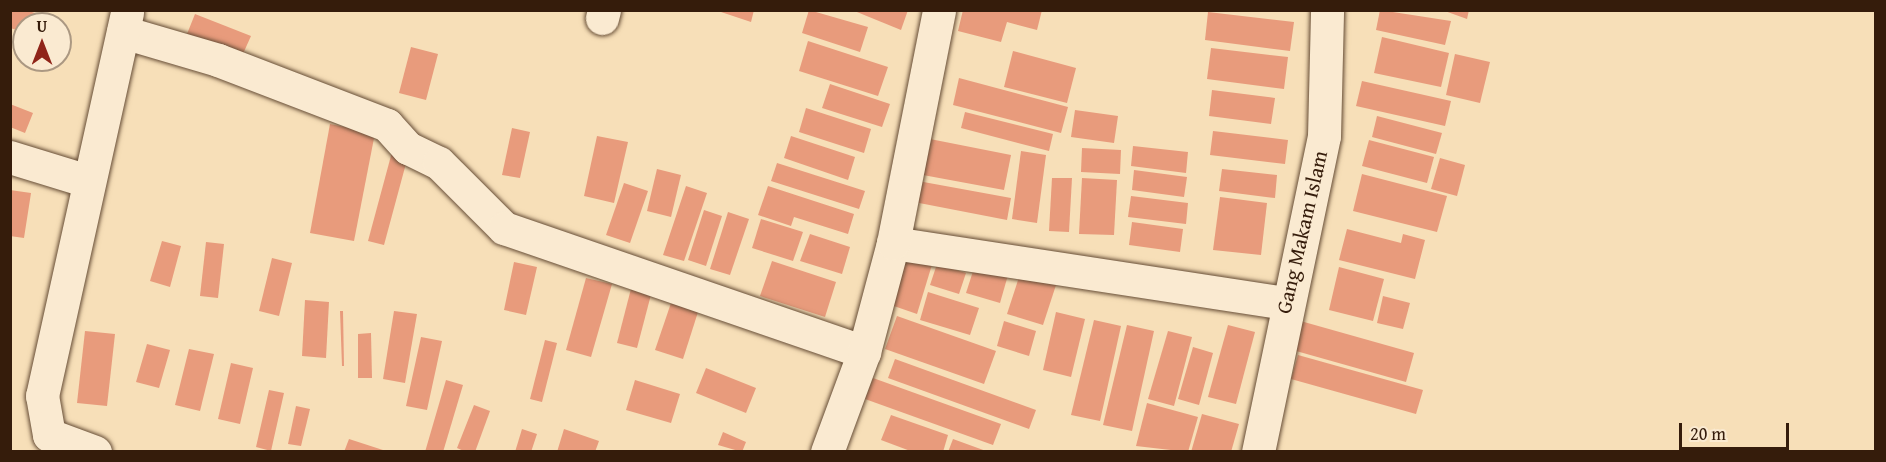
<!DOCTYPE html>
<style>
body{margin:0}
#map{position:relative;width:1886px;height:462px;overflow:hidden;background:#f7dfb8;font-family:"Gentium Book Plus",serif}
div>[style]{position:absolute}
.building>*{inset:0;background:#e89b7c}
.roads{filter:drop-shadow(0 0 2px #664d36) drop-shadow(0 0 2px #664d36)}
.street>*{height:33px;margin:-16.5px;padding:0 16.5px;transform-origin:16.5px;border-radius:16.5px;background:#faead1}
span{translate:-50% -50%;white-space:nowrap;text-align:center;line-height:1.15;-webkit-text-stroke:4.5px #faead1;paint-order:stroke}
.street-label{font-size:21px;color:#351c0b}
.frame{position:absolute;inset:0;border:12px solid #351c0b;pointer-events:none}
.north{position:absolute;left:12px;top:12px;width:60px;height:60px;box-sizing:border-box;background:#faead1;border:2px solid #ab9882;border-radius:50%;rotate:0deg;font-size:16px;font-weight:700;line-height:24px;text-align:center;color:#351c0b}
.north::after{content:'';display:block;margin:auto;width:21px;height:27px;background:#8f2418;clip-path:polygon(50% 0,100% 100%,50% 72%,0 100%)}
.scale{position:absolute;left:1679px;top:423px;width:110px;height:27px;box-sizing:border-box;border:3px solid #351c0b;border-top:0;padding-left:8px;font-size:18px;line-height:21px;white-space:nowrap;color:#351c0b;-webkit-text-stroke:4px #faead1;paint-order:stroke}
</style>
<div id="map">
<div class="building">
<div style="clip-path:polygon(10px 10px,25px 10px,45px 16px,43px 24px,24px 24px,24px 32px,10px 28px)"></div>
<div style="clip-path:polygon(715px 10px,754px 10px,751px 22px)"></div>
<div style="clip-path:polygon(809px 10px,868px 27px,860px 52px,802px 33px)"></div>
<div style="clip-path:polygon(852px 10px,908px 10px,901px 30px)"></div>
<div style="clip-path:polygon(963px 10px,1042px 10px,1037px 30px,1007px 22px,1001px 42px,958px 31px)"></div>
<div style="clip-path:polygon(1380px 10px,1451px 21px,1445px 45px,1376px 30px)"></div>
<div style="clip-path:polygon(1442px 10px,1469px 10px,1467px 19px)"></div>
<div style="clip-path:polygon(1208px 12px,1294px 22px,1290px 51px,1205px 40px)"></div>
<div style="clip-path:polygon(195px 14px,251px 36px,242px 56px,187px 34px)"></div>
<div style="clip-path:polygon(1382px 37px,1449px 53px,1441px 87px,1374px 73px)"></div>
<div style="clip-path:polygon(808px 41px,888px 67px,878px 96px,799px 71px)"></div>
<div style="clip-path:polygon(411px 47px,438px 54px,426px 100px,399px 93px)"></div>
<div style="clip-path:polygon(1211px 48px,1288px 57px,1284px 89px,1207px 79px)"></div>
<div style="clip-path:polygon(1013px 51px,1076px 68px,1067px 103px,1004px 87px)"></div>
<div style="clip-path:polygon(1455px 54px,1490px 62px,1480px 103px,1446px 95px)"></div>
<div style="clip-path:polygon(959px 78px,1068px 107px,1061px 133px,953px 105px)"></div>
<div style="clip-path:polygon(1362px 81px,1451px 101px,1445px 126px,1356px 106px)"></div>
<div style="clip-path:polygon(830px 84px,890px 104px,882px 127px,822px 108px)"></div>
<div style="clip-path:polygon(1212px 90px,1275px 98px,1271px 124px,1209px 116px)"></div>
<div style="clip-path:polygon(10px 104px,33px 113px,25px 133px,10px 127px)"></div>
<div style="clip-path:polygon(806px 108px,871px 129px,864px 153px,799px 132px)"></div>
<div style="clip-path:polygon(1075px 110px,1118px 116px,1114px 143px,1071px 137px)"></div>
<div style="clip-path:polygon(965px 112px,1053px 134px,1049px 151px,961px 128px)"></div>
<div style="clip-path:polygon(1377px 116px,1442px 133px,1436px 154px,1372px 137px)"></div>
<div style="clip-path:polygon(330px 124px,375px 133px,354px 241px,310px 233px)"></div>
<div style="clip-path:polygon(512px 128px,530px 132px,520px 178px,502px 175px)"></div>
<div style="clip-path:polygon(1213px 131px,1288px 140px,1285px 164px,1210px 155px)"></div>
<div style="clip-path:polygon(597px 136px,628px 142px,614px 203px,584px 196px)"></div>
<div style="clip-path:polygon(791px 136px,855px 157px,848px 180px,784px 158px)"></div>
<div style="clip-path:polygon(930px 139px,1011px 155px,1004px 190px,923px 175px)"></div>
<div style="clip-path:polygon(1369px 140px,1434px 157px,1427px 183px,1362px 166px)"></div>
<div style="clip-path:polygon(1133px 146px,1188px 152px,1186px 173px,1131px 166px)"></div>
<div style="clip-path:polygon(1082px 148px,1121px 150px,1120px 174px,1081px 172px)"></div>
<div style="clip-path:polygon(1021px 151px,1046px 155px,1037px 223px,1012px 219px)"></div>
<div style="clip-path:polygon(392px 152px,408px 156px,384px 245px,368px 241px)"></div>
<div style="clip-path:polygon(1440px 158px,1465px 165px,1457px 196px,1431px 189px)"></div>
<div style="clip-path:polygon(777px 163px,865px 191px,859px 209px,771px 181px)"></div>
<div style="clip-path:polygon(657px 169px,681px 175px,671px 217px,647px 211px)"></div>
<div style="clip-path:polygon(1222px 169px,1277px 175px,1275px 198px,1219px 191px)"></div>
<div style="clip-path:polygon(1134px 170px,1187px 177px,1184px 197px,1132px 190px)"></div>
<div style="clip-path:polygon(1362px 174px,1447px 196px,1437px 232px,1353px 211px)"></div>
<div style="clip-path:polygon(1052px 178px,1072px 178px,1069px 232px,1049px 231px)"></div>
<div style="clip-path:polygon(1082px 178px,1117px 180px,1114px 235px,1079px 234px)"></div>
<div style="clip-path:polygon(918px 181px,1011px 198px,1007px 220px,914px 202px)"></div>
<div style="clip-path:polygon(624px 183px,648px 191px,630px 243px,606px 235px)"></div>
<div style="clip-path:polygon(686px 186px,707px 193px,684px 261px,663px 255px)"></div>
<div style="clip-path:polygon(768px 186px,854px 214px,848px 234px,794px 217px,791px 226px,758px 215px)"></div>
<div style="clip-path:polygon(10px 190px,31px 193px,24px 238px,10px 236px)"></div>
<div style="clip-path:polygon(1131px 196px,1188px 203px,1186px 224px,1128px 217px)"></div>
<div style="clip-path:polygon(1220px 197px,1267px 203px,1261px 255px,1213px 250px)"></div>
<div style="clip-path:polygon(704px 210px,722px 216px,706px 266px,688px 260px)"></div>
<div style="clip-path:polygon(728px 212px,749px 219px,730px 275px,710px 269px)"></div>
<div style="clip-path:polygon(761px 219px,803px 232px,793px 261px,752px 248px)"></div>
<div style="clip-path:polygon(1132px 222px,1183px 229px,1180px 252px,1129px 245px)"></div>
<div style="clip-path:polygon(1347px 229px,1401px 243px,1403px 234px,1425px 240px,1415px 279px,1339px 260px)"></div>
<div style="clip-path:polygon(810px 234px,850px 247px,842px 274px,800px 261px)"></div>
<div style="clip-path:polygon(162px 241px,181px 246px,170px 287px,150px 281px)"></div>
<div style="clip-path:polygon(206px 242px,224px 244px,218px 298px,200px 296px)"></div>
<div style="clip-path:polygon(908px 251px,934px 258px,917px 314px,891px 305px)"></div>
<div style="clip-path:polygon(272px 258px,292px 263px,279px 316px,259px 311px)"></div>
<div style="clip-path:polygon(772px 261px,836px 282px,825px 317px,760px 296px)"></div>
<div style="clip-path:polygon(514px 262px,537px 267px,526px 315px,504px 310px)"></div>
<div style="clip-path:polygon(937px 264px,966px 273px,959px 294px,930px 285px)"></div>
<div style="clip-path:polygon(975px 265px,1008px 275px,1000px 303px,966px 293px)"></div>
<div style="clip-path:polygon(1339px 267px,1384px 279px,1373px 321px,1329px 310px)"></div>
<div style="clip-path:polygon(1020px 274px,1056px 285px,1043px 325px,1007px 314px)"></div>
<div style="clip-path:polygon(586px 278px,612px 284px,591px 357px,566px 350px)"></div>
<div style="clip-path:polygon(633px 281px,653px 287px,637px 348px,617px 343px)"></div>
<div style="clip-path:polygon(928px 292px,979px 308px,970px 335px,920px 320px)"></div>
<div style="clip-path:polygon(1383px 296px,1410px 303px,1403px 329px,1377px 323px)"></div>
<div style="clip-path:polygon(305px 300px,329px 302px,326px 358px,302px 356px)"></div>
<div style="clip-path:polygon(671px 303px,698px 312px,683px 359px,655px 350px)"></div>
<div style="clip-path:polygon(340px 311px,343px 311px,344px 366px,342px 366px)"></div>
<div style="clip-path:polygon(394px 311px,417px 314px,405px 383px,383px 379px)"></div>
<div style="clip-path:polygon(1056px 312px,1085px 319px,1071px 377px,1043px 370px)"></div>
<div style="clip-path:polygon(897px 316px,996px 351px,984px 384px,885px 349px)"></div>
<div style="clip-path:polygon(1094px 320px,1121px 326px,1100px 421px,1071px 415px)"></div>
<div style="clip-path:polygon(1297px 320px,1414px 353px,1406px 382px,1289px 349px)"></div>
<div style="clip-path:polygon(1004px 321px,1036px 331px,1029px 356px,997px 346px)"></div>
<div style="clip-path:polygon(1127px 325px,1154px 331px,1132px 431px,1103px 425px)"></div>
<div style="clip-path:polygon(1228px 325px,1255px 332px,1236px 404px,1208px 397px)"></div>
<div style="clip-path:polygon(85px 331px,115px 334px,107px 406px,77px 403px)"></div>
<div style="clip-path:polygon(1168px 331px,1192px 337px,1174px 406px,1148px 399px)"></div>
<div style="clip-path:polygon(371px 333px,372px 378px,358px 378px,358px 334px)"></div>
<div style="clip-path:polygon(421px 337px,442px 341px,427px 410px,406px 406px)"></div>
<div style="clip-path:polygon(545px 340px,557px 343px,542px 402px,530px 399px)"></div>
<div style="clip-path:polygon(147px 344px,170px 350px,159px 388px,136px 382px)"></div>
<div style="clip-path:polygon(1193px 347px,1213px 353px,1199px 405px,1178px 399px)"></div>
<div style="clip-path:polygon(189px 349px,214px 354px,200px 411px,175px 405px)"></div>
<div style="clip-path:polygon(1298px 355px,1423px 390px,1416px 414px,1291px 379px)"></div>
<div style="clip-path:polygon(895px 359px,1036px 410px,1029px 429px,888px 378px)"></div>
<div style="clip-path:polygon(231px 363px,253px 368px,240px 424px,218px 419px)"></div>
<div style="clip-path:polygon(706px 368px,756px 388px,746px 413px,696px 393px)"></div>
<div style="clip-path:polygon(873px 378px,1001px 424px,993px 445px,865px 399px)"></div>
<div style="clip-path:polygon(446px 380px,463px 385px,443px 452px,425px 452px)"></div>
<div style="clip-path:polygon(635px 380px,680px 394px,671px 423px,626px 410px)"></div>
<div style="clip-path:polygon(269px 390px,284px 393px,271px 451px,256px 447px)"></div>
<div style="clip-path:polygon(1147px 403px,1198px 417px,1188px 452px,1136px 446px)"></div>
<div style="clip-path:polygon(474px 405px,490px 411px,475px 452px,466px 452px,457px 448px)"></div>
<div style="clip-path:polygon(296px 406px,310px 409px,301px 446px,288px 444px)"></div>
<div style="clip-path:polygon(1202px 414px,1239px 424px,1231px 452px,1191px 452px)"></div>
<div style="clip-path:polygon(891px 415px,948px 435px,943px 452px,913px 452px,881px 440px)"></div>
<div style="clip-path:polygon(522px 429px,537px 434px,531px 452px,515px 452px)"></div>
<div style="clip-path:polygon(564px 429px,599px 441px,595px 452px,557px 452px)"></div>
<div style="clip-path:polygon(723px 432px,746px 442px,742px 452px,718px 445px)"></div>
<div style="clip-path:polygon(349px 439px,386px 451px,386px 452px,344px 452px)"></div>
<div style="clip-path:polygon(953px 439px,986px 451px,986px 452px,948px 452px)"></div>
</div>
<div class="roads">
<div class="street">
<div style="left:602px;top:18px;width:8px;rotate:-76deg"></div>
<div style="left:123px;top:32px;width:99px;rotate:16.4deg"></div>
<div style="left:218px;top:60px;width:181px;rotate:21deg"></div>
<div style="left:387px;top:125px;width:31px;rotate:48deg"></div>
<div style="left:408px;top:148px;width:34px;rotate:26deg"></div>
<div style="left:439px;top:163px;width:92px;rotate:45deg"></div>
<div style="left:504px;top:228px;width:381px;rotate:19deg"></div>
<div style="left:10px;top:157px;width:82px;rotate:17.1deg"></div>
<div style="left:893px;top:243px;width:397px;rotate:8.7deg"></div>
<div style="left:95px;top:452px;width:49px;rotate:-159.7deg"></div>
<div style="left:49px;top:435px;width:40px;rotate:-100deg"></div>
<div style="left:42px;top:396px;width:393px;rotate:-77.5deg"></div>
<div style="left:827px;top:452px;width:107px;rotate:-69.7deg"></div>
<div style="left:864px;top:352px;width:113px;rotate:-75.1deg"></div>
<div style="left:893px;top:243px;width:237px;rotate:-78.8deg"></div>
<div style="left:1258px;top:452px;width:323px;rotate:-78.2deg"></div>
<div style="left:1324px;top:136px;width:126px;rotate:-88.6deg"></div>
</div>
</div>
<div class="street-label">
<span style="left:1302px;top:232px;rotate:-77deg">Gang Makam Islam</span>
</div>
<div class="frame"></div>
<div class="north">U</div>
<div class="scale">20 m</div>
</div>
